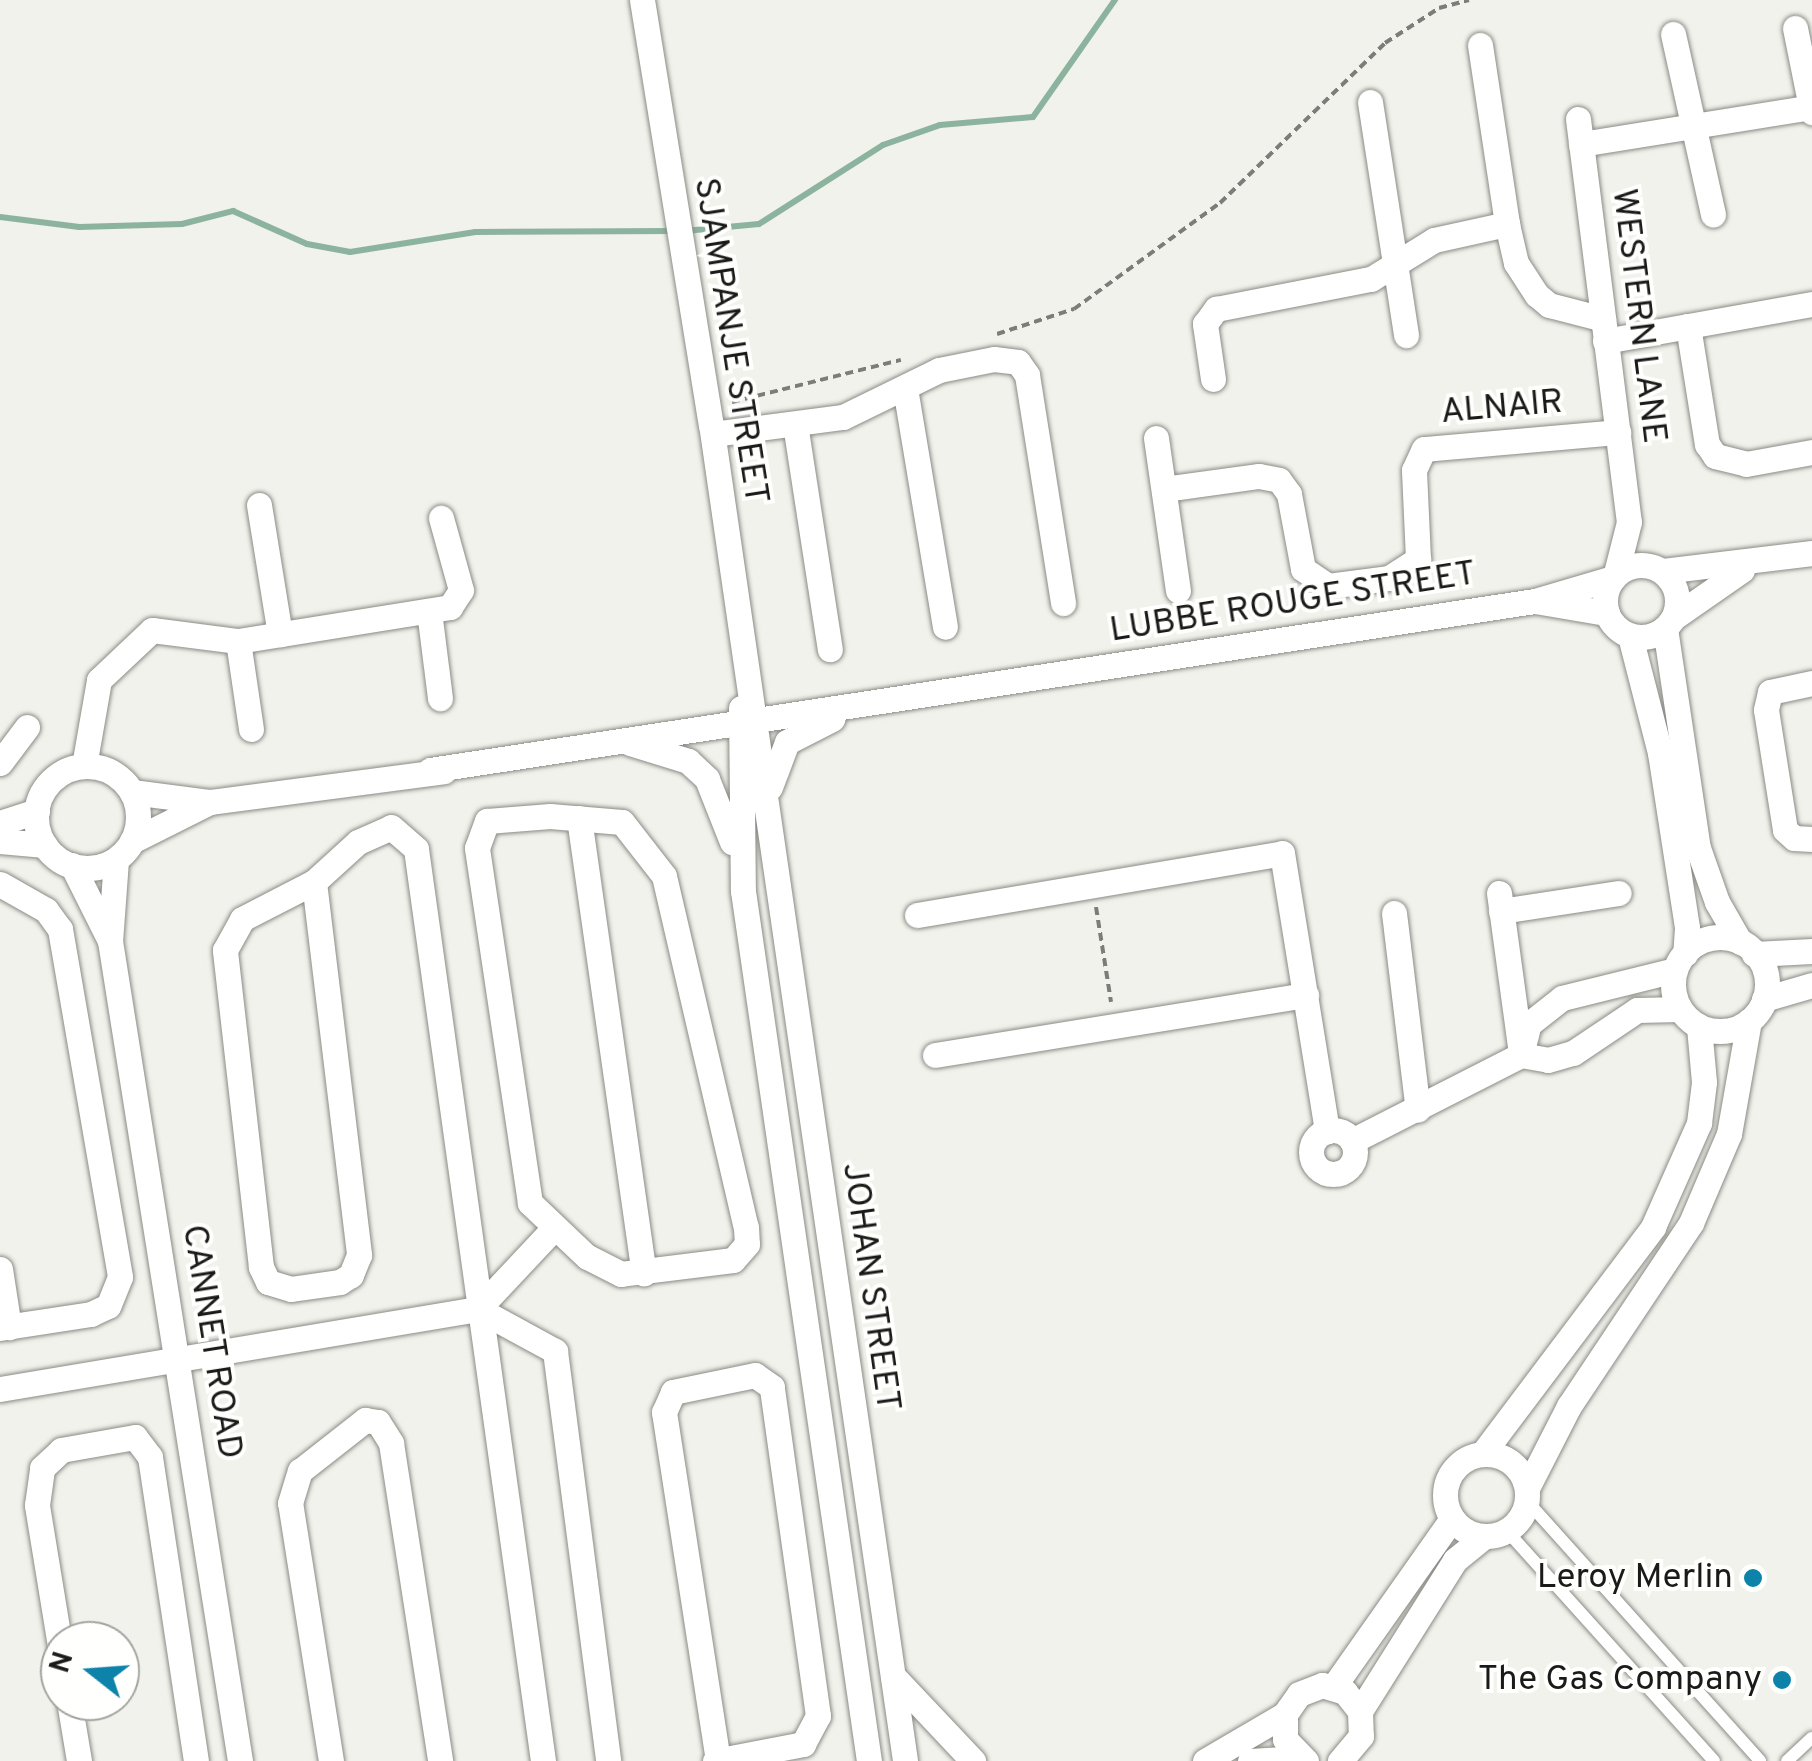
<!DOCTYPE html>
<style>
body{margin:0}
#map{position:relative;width:1812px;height:1761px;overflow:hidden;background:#f0f2eb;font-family:Overpass,sans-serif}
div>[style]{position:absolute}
.stream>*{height:6px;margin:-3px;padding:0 3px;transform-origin:3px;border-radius:3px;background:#8bb39e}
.path>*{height:4px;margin-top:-2px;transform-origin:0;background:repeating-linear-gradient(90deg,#7c7d79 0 8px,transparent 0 13px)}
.roads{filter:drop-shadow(0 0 2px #8a8b85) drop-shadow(0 0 2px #8a8b85)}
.service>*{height:12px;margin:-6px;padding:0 6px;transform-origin:6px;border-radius:6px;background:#fff}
.minor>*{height:25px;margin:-12.5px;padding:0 12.5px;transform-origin:12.5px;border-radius:12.5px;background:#fff}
.minor>.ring{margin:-12.5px;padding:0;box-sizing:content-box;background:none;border:25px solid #fff;border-radius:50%}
.dots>*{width:28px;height:28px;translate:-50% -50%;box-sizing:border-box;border:5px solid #fffffe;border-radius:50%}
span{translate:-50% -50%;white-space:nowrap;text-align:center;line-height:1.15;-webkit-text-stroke:8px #fffffe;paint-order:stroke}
.street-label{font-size:35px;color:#1a1b19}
.poi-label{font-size:35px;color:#1a1b19}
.right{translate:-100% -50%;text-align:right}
.north{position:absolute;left:40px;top:1621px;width:100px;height:100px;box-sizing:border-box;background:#fffffe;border:2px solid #a3a4a2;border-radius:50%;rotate:287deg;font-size:28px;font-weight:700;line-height:40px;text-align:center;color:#1a1b19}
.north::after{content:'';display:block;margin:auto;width:35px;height:45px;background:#0e83a9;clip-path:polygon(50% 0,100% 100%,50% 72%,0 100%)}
</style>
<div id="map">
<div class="stream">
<div style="left:0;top:217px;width:80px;rotate:7.2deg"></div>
<div style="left:79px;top:227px;width:103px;rotate:-1.7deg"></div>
<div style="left:182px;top:224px;width:53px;rotate:-14.3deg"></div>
<div style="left:233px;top:211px;width:81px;rotate:24deg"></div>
<div style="left:307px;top:244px;width:44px;rotate:10.5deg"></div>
<div style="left:350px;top:252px;width:127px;rotate:-9.1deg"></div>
<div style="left:475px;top:232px;width:197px;rotate:-0.3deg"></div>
<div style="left:685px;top:231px;width:74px;rotate:-5.4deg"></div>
<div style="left:759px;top:224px;width:147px;rotate:-32.5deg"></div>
<div style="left:883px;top:145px;width:60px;rotate:-19.3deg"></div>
<div style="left:940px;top:125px;width:93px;rotate:-4.9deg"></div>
<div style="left:1033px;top:117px;width:143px;rotate:-55deg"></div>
</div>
<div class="path">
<div style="left:997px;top:334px;width:81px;rotate:-18deg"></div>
<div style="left:1074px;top:309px;width:180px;rotate:-36deg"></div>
<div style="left:1220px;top:203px;width:230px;rotate:-44.1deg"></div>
<div style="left:1385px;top:43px;width:64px;rotate:-32.9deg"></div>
<div style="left:1439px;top:8px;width:31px;rotate:-15deg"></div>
<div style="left:732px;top:402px;width:174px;rotate:-14deg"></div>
<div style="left:1096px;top:907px;width:96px;rotate:81deg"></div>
</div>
<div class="roads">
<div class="service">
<div style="left:1527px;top:1501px;width:349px;rotate:48.1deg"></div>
<div style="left:1507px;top:1531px;width:309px;rotate:48deg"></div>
<div style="left:1787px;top:1761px;width:34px;rotate:-43deg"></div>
</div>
<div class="minor">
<div style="left:642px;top:0;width:430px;rotate:80.8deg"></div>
<div style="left:711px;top:424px;width:1351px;rotate:81.74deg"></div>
<div style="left:1795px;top:28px;width:86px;rotate:78.6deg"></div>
<div style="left:1673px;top:34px;width:185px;rotate:77.5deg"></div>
<div style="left:1480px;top:45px;width:181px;rotate:81.4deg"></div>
<div style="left:1370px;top:102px;width:236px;rotate:81.2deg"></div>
<div style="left:1578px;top:119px;width:406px;rotate:82.8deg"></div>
<div style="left:1629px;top:522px;width:53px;rotate:104.3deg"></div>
<div style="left:1581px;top:144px;width:234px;rotate:-9.1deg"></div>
<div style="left:1812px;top:304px;width:126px;rotate:169.9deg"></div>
<div style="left:1688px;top:326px;width:120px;rotate:80.9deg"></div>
<div style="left:1707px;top:444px;width:14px;rotate:56deg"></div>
<div style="left:1715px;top:456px;width:32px;rotate:14deg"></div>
<div style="left:1746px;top:464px;width:67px;rotate:-10.3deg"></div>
<div style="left:1605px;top:341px;width:84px;rotate:-10.2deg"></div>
<div style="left:1213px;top:379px;width:56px;rotate:-98.3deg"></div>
<div style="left:1205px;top:324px;width:19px;rotate:-54deg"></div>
<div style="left:1216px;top:309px;width:158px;rotate:-11deg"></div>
<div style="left:1371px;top:279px;width:74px;rotate:-31.8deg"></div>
<div style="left:1434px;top:240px;width:75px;rotate:-12.4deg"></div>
<div style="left:1507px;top:224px;width:40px;rotate:77deg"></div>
<div style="left:1516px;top:263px;width:38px;rotate:57deg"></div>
<div style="left:1537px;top:295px;width:16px;rotate:40deg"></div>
<div style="left:1549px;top:305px;width:56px;rotate:14.5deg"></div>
<div style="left:905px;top:388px;width:242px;rotate:80.5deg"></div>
<div style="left:795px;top:424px;width:228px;rotate:81.2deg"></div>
<div style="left:713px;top:434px;width:131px;rotate:-7.5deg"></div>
<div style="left:843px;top:417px;width:107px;rotate:-26.1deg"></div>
<div style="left:939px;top:370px;width:56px;rotate:-11.3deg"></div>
<div style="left:994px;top:359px;width:24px;rotate:7deg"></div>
<div style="left:1018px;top:362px;width:16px;rotate:55deg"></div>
<div style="left:1027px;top:375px;width:231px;rotate:81deg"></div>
<div style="left:1156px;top:438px;width:154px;rotate:81.8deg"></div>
<div style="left:1164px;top:489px;width:96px;rotate:-7.8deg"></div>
<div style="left:1259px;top:476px;width:20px;rotate:11deg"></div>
<div style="left:1279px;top:480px;width:17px;rotate:54deg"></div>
<div style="left:1289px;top:494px;width:76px;rotate:79.4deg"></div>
<div style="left:1303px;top:569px;width:30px;rotate:34deg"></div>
<div style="left:1328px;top:586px;width:62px;rotate:-7.5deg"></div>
<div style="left:1389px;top:578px;width:35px;rotate:-33deg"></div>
<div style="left:1418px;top:559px;width:89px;rotate:-92.6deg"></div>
<div style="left:1414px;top:470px;width:23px;rotate:-65deg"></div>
<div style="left:1424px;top:449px;width:195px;rotate:-5deg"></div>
<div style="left:259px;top:505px;width:131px;rotate:80.8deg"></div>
<div class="ring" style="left:1605px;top:565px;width:47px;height:47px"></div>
<div style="left:1663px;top:571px;width:150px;rotate:-6.9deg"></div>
<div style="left:1535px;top:601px;width:73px;rotate:9.5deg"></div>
<div style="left:429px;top:611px;width:88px;rotate:82.8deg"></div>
<div style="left:1673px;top:618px;width:84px;rotate:-34.8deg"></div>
<div style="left:1665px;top:628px;width:222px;rotate:81.5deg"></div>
<div style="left:1698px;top:848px;width:57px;rotate:70.6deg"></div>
<div style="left:1717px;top:902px;width:46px;rotate:60.1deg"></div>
<div style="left:1630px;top:636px;width:121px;rotate:75.6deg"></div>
<div style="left:1660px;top:753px;width:177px;rotate:81.2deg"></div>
<div style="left:1687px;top:928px;width:26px;rotate:94deg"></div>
<div style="left:238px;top:641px;width:89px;rotate:81.6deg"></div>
<div style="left:1812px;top:683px;width:43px;rotate:167.9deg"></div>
<div style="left:1770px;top:692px;width:18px;rotate:103deg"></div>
<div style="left:1766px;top:710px;width:121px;rotate:81deg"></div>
<div style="left:1785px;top:830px;width:12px;rotate:42deg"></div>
<div style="left:1794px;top:838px;width:18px;rotate:3deg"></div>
<div style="left:741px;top:708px;width:183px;rotate:89.4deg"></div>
<div style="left:743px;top:891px;width:879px;rotate:81.76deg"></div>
<div style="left:630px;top:743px;width:61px;rotate:17.2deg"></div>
<div style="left:688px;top:761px;width:26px;rotate:43deg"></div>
<div style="left:707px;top:779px;width:68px;rotate:68.4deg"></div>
<div style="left:0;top:763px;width:45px;rotate:-53.1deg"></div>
<div style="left:84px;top:766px;width:87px;rotate:-80.1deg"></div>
<div style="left:99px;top:680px;width:73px;rotate:-43.3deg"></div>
<div style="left:152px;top:630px;width:87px;rotate:7.3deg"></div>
<div style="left:238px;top:641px;width:215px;rotate:-9.1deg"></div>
<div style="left:450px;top:607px;width:20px;rotate:-57deg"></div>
<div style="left:461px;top:590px;width:75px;rotate:-105.5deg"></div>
<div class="ring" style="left:36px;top:766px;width:77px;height:77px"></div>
<div style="left:430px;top:770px;width:1118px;rotate:-8.7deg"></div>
<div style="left:1535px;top:601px;width:81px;rotate:-16.4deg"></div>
<div style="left:770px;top:787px;width:48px;rotate:-69.3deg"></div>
<div style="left:787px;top:742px;width:51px;rotate:-27.1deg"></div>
<div style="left:132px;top:792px;width:79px;rotate:7.3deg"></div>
<div style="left:210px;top:802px;width:236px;rotate:-7.5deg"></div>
<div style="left:550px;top:816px;width:72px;rotate:4.8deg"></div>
<div style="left:622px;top:822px;width:68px;rotate:52.1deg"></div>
<div style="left:664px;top:876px;width:360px;rotate:76.9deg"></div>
<div style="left:746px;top:1227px;width:17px;rotate:87deg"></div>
<div style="left:747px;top:1244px;width:21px;rotate:131deg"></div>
<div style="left:733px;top:1260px;width:113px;rotate:172.9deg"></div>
<div style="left:621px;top:1274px;width:38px;rotate:-153deg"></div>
<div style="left:587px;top:1257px;width:79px;rotate:-136.5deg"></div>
<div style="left:530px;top:1203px;width:359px;rotate:-98.5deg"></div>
<div style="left:477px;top:848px;width:29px;rotate:-70deg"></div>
<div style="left:487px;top:821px;width:63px;rotate:-4.5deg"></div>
<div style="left:579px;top:818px;width:460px;rotate:81.9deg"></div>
<div style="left:0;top:823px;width:39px;rotate:-18deg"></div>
<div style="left:0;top:841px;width:45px;rotate:5.1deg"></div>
<div style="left:132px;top:841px;width:87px;rotate:-26.6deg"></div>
<div style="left:116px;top:860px;width:81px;rotate:94.2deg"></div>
<div style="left:110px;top:941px;width:830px;rotate:80.99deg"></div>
<div style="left:72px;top:865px;width:85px;rotate:63.4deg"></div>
<div style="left:314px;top:882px;width:376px;rotate:83.1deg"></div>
<div style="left:359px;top:1255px;width:22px;rotate:112deg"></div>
<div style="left:351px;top:1275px;width:13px;rotate:148deg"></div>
<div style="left:340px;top:1282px;width:49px;rotate:171.9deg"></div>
<div style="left:291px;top:1289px;width:24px;rotate:-163deg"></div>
<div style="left:268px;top:1282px;width:17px;rotate:-115deg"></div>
<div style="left:261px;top:1267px;width:319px;rotate:-96.5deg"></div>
<div style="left:225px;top:950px;width:35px;rotate:-61deg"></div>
<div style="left:242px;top:919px;width:81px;rotate:-27.2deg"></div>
<div style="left:314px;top:882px;width:59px;rotate:-42.3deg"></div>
<div style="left:358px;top:842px;width:36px;rotate:-24deg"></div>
<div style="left:391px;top:827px;width:33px;rotate:41deg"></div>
<div style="left:416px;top:849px;width:921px;rotate:82.07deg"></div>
<div style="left:0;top:884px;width:53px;rotate:29.5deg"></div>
<div style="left:46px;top:910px;width:24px;rotate:54deg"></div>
<div style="left:60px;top:929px;width:353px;rotate:80.2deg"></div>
<div style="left:120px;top:1277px;width:31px;rotate:112deg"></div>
<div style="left:108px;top:1306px;width:19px;rotate:155deg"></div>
<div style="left:91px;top:1314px;width:92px;rotate:171.3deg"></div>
<div style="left:1499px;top:893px;width:154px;rotate:82.2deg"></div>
<div style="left:1501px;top:911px;width:119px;rotate:-8.7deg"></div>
<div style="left:1394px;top:913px;width:198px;rotate:83.1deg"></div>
<div style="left:917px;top:915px;width:370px;rotate:-9.6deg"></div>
<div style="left:1282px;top:853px;width:282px;rotate:80.8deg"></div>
<div class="ring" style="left:1673px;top:937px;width:69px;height:69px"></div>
<div style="left:1754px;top:954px;width:58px;rotate:-3deg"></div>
<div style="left:1764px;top:999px;width:50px;rotate:-16.3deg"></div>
<div style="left:935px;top:1055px;width:376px;rotate:-9.2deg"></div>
<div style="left:1521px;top:1055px;width:32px;rotate:-76deg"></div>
<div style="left:1529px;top:1024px;width:42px;rotate:-38.2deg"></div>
<div style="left:1562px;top:998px;width:116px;rotate:-13.9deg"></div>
<div class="ring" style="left:1311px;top:1130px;width:19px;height:19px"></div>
<div style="left:1352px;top:1141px;width:190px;rotate:-27deg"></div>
<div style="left:1521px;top:1055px;width:27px;rotate:10deg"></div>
<div style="left:1548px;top:1060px;width:26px;rotate:-16deg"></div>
<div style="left:1573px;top:1053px;width:77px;rotate:-33.9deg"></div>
<div style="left:1637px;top:1010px;width:43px;rotate:-1.3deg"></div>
<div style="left:0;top:1269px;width:59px;rotate:81.2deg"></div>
<div style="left:478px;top:1309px;width:88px;rotate:28.6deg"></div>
<div style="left:555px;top:1351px;width:413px;rotate:82.6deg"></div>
<div style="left:478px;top:1309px;width:110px;rotate:-46.8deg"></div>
<div style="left:0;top:1389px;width:485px;rotate:-9.5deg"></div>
<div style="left:1483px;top:1453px;width:283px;rotate:-53deg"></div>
<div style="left:1653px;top:1227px;width:114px;rotate:-66.1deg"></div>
<div style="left:1699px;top:1123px;width:41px;rotate:-83deg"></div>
<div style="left:1704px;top:1082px;width:55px;rotate:-95.2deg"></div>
<div class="ring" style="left:1445px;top:1454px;width:57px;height:57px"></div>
<div style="left:1527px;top:1488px;width:92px;rotate:-62.9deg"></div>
<div style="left:1569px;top:1406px;width:220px;rotate:-56.3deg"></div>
<div style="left:1691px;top:1223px;width:97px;rotate:-66.9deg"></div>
<div style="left:1729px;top:1134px;width:115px;rotate:-80deg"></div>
<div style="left:60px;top:1646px;width:143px;rotate:-99.3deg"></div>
<div style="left:37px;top:1505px;width:37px;rotate:-82deg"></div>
<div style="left:42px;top:1468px;width:26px;rotate:-43deg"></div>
<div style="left:61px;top:1450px;width:75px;rotate:-10deg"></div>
<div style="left:135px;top:1437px;width:25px;rotate:53deg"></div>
<div style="left:150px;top:1457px;width:307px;rotate:81.4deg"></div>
<div style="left:893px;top:1676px;width:117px;rotate:46.7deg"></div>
<div style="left:1334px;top:1686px;width:204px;rotate:-54.8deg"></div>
<div style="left:69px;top:1701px;width:61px;rotate:80.5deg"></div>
<div style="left:1360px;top:1711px;width:178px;rotate:-57.8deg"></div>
<div style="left:1455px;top:1560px;width:36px;rotate:-39deg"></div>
<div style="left:331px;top:1761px;width:261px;rotate:-99deg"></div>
<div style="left:290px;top:1503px;width:34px;rotate:-73deg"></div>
<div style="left:300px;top:1471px;width:83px;rotate:-38.1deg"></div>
<div style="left:365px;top:1420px;width:13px;rotate:9deg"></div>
<div style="left:378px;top:1422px;width:25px;rotate:58deg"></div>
<div style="left:391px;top:1443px;width:322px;rotate:81.2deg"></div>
<div style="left:715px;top:1761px;width:90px;rotate:-10.9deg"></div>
<div style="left:803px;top:1744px;width:32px;rotate:-62deg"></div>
<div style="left:818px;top:1716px;width:332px;rotate:-98deg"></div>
<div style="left:772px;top:1387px;width:21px;rotate:-145deg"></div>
<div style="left:755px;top:1375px;width:84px;rotate:168.3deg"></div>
<div style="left:673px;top:1392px;width:22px;rotate:114deg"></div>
<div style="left:664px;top:1412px;width:352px;rotate:81.2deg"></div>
<div style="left:1205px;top:1761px;width:93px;rotate:-30.4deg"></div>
<div style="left:1250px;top:1761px;width:51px;rotate:-3.4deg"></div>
<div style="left:1306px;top:1761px;width:30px;rotate:-134deg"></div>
<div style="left:1285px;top:1739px;width:25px;rotate:-90deg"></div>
<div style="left:1285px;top:1714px;width:24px;rotate:-55deg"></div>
<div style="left:1299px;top:1694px;width:25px;rotate:-21deg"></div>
<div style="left:1322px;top:1685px;width:24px;rotate:17deg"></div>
<div style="left:1345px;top:1692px;width:24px;rotate:52deg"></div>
<div style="left:1360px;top:1711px;width:25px;rotate:88deg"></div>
<div style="left:1361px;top:1736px;width:33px;rotate:130deg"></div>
</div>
</div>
<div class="dots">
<div style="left:1753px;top:1578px;background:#0e83a9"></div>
<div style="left:1782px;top:1680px;background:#0e83a9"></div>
</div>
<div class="street-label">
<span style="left:1638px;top:316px;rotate:83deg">WESTERN LANE</span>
<span style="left:730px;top:341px;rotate:81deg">SJAMPANJE STREET</span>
<span style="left:1502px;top:408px;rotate:-5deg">ALNAIR</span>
<span style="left:1293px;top:603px;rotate:-9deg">LUBBE ROUGE STREET</span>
<span style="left:870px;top:1287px;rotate:82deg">JOHAN STREET</span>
<span style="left:211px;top:1342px;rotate:81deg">CANNET ROAD</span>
</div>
<div class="poi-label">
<span class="right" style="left:1733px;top:1578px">Leroy Merlin</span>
<span class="right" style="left:1762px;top:1680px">The Gas Company</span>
</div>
<div class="north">N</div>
</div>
